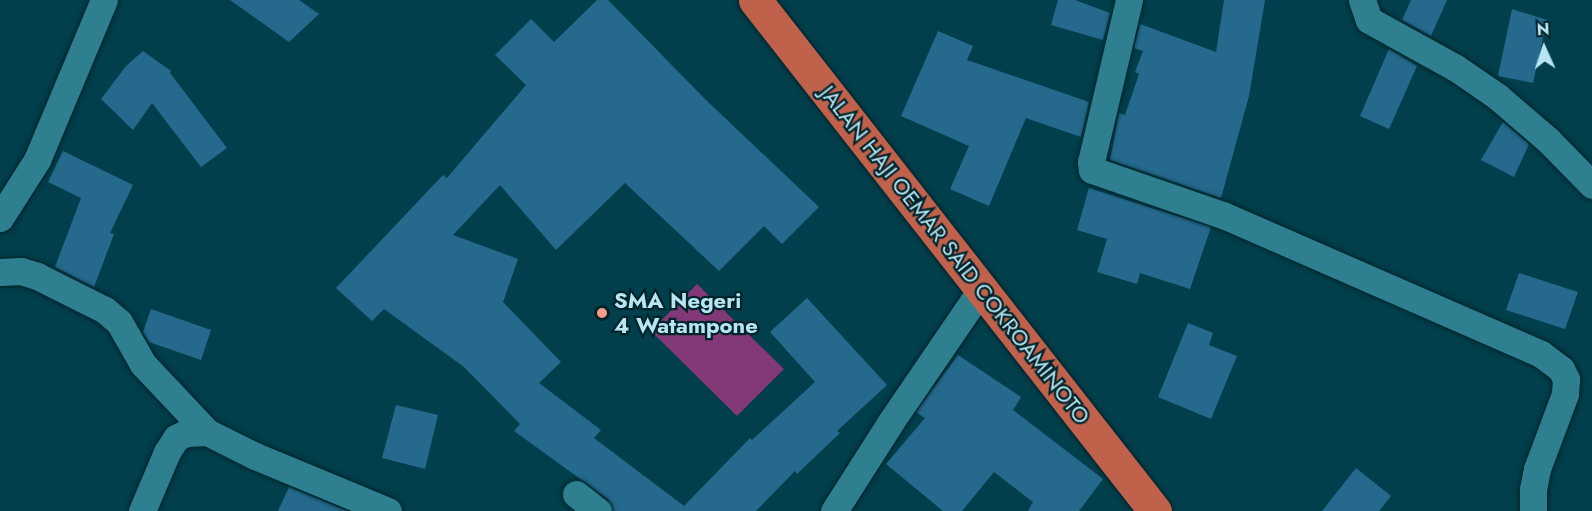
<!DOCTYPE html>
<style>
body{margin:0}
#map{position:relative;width:1592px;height:511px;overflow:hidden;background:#003f4b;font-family:Jost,sans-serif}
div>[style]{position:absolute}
.green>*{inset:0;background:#833877}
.building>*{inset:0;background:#256a8d}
.roads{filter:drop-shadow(0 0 2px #01242b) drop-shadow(0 0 2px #01242b)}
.minor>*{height:27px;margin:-13.5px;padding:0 13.5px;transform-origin:13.5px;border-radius:13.5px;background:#2e8091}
.trunk>*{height:33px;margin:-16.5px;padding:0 16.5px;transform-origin:16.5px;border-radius:16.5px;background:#c0614c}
.dots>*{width:16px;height:16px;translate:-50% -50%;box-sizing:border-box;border:3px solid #01242b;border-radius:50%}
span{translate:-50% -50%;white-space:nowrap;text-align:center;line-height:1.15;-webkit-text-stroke:4.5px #01242b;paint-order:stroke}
.street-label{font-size:22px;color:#b7e6f2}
.poi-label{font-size:22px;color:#b7e6f2;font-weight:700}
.left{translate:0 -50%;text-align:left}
.north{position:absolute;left:1514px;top:18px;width:60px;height:60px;-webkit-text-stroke:4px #01242b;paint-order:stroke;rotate:357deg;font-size:16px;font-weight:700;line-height:24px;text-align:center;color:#b7e6f2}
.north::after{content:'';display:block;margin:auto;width:21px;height:27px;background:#b7e6f2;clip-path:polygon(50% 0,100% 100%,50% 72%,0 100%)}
</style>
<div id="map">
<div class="green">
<div style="clip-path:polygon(697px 284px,784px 369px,737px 416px,651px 331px)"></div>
</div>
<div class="building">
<div style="clip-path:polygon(230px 0,299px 0,319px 14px,289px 42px)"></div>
<div style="clip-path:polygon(597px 0,608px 0,705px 99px,819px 207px,782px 244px,764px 226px,719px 271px,625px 183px,556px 250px,500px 185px,453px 235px,518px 259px,503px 302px,561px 362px,539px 383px,601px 430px,594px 438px,684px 506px,750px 438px,752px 440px,815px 382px,770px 332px,807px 298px,887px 385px,837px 431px,840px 433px,797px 474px,795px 471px,756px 511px,613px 511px,608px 499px,514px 431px,520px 424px,464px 367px,384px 309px,372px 321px,336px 288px,443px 175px,447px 178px,526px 85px,495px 55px,531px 19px,554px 42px)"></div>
<div style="clip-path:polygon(1058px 0,1075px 0,1110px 13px,1103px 40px,1051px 25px)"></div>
<div style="clip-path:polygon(1224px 0,1265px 0,1249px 96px,1221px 198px,1110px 160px,1119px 113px,1125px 115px,1139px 74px,1135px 72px,1143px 51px,1134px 48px,1140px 24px,1216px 52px)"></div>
<div style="clip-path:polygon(1411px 0,1447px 0,1431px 36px,1402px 20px)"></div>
<div style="clip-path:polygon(1512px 9px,1547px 20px,1533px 83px,1498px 76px)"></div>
<div style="clip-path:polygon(938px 31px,973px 46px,967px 60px,1089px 102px,1081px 137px,1026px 118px,989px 206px,950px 189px,969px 146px,901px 116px)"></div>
<div style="clip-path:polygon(1389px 49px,1417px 66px,1389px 129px,1360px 116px)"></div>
<div style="clip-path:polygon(143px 51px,171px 71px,170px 73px,227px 148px,201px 167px,152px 103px,133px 130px,101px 99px,126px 66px)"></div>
<div style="clip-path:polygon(1503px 122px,1529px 144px,1514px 177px,1481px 160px)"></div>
<div style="clip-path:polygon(63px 151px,133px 185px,110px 233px,114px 234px,94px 287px,55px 267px,81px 198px,48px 182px)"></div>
<div style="clip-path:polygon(1089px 188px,1211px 227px,1190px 289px,1140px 273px,1137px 284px,1097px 272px,1107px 239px,1077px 230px)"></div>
<div style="clip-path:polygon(1519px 273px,1578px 292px,1565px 329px,1506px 310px)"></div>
<div style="clip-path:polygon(151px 309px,211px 330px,201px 360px,149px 342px,143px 332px)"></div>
<div style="clip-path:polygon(1188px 323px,1213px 333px,1209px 345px,1237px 356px,1211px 419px,1158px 397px)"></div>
<div style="clip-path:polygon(958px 355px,1021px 397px,1013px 410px,1103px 479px,1079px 511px,1028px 511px,1033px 502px,994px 472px,962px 511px,943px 511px,886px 464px,925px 418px,916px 412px)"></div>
<div style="clip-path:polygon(396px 405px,438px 415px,425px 469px,382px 458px)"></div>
<div style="clip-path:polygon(1356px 468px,1391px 496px,1379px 511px,1322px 511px)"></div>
<div style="clip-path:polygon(289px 487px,347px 511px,278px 511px)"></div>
</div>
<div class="roads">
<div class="minor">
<div style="left:1129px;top:0;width:166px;rotate:103.2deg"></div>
<div style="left:1091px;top:162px;width:8px;rotate:83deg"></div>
<div style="left:1092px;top:170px;width:139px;rotate:19deg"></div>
<div style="left:1223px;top:215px;width:347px;rotate:23.6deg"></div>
<div style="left:1541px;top:354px;width:25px;rotate:37deg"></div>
<div style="left:1561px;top:369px;width:11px;rotate:63deg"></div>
<div style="left:1566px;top:379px;width:15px;rotate:94deg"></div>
<div style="left:1565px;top:394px;width:80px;rotate:110.5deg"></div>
<div style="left:1537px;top:469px;width:20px;rotate:101deg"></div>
<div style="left:1533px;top:489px;width:22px;rotate:90deg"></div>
<div style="left:1362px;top:0;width:21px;rotate:71deg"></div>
<div style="left:1369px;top:20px;width:99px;rotate:28.9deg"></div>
<div style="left:1456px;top:68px;width:51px;rotate:34.6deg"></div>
<div style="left:1498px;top:97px;width:66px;rotate:40.7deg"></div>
<div style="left:1548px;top:140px;width:63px;rotate:45.6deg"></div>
<div style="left:0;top:218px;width:69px;rotate:-57.5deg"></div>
<div style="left:37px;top:160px;width:173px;rotate:-67.3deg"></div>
<div style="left:0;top:272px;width:21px;rotate:-3deg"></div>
<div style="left:21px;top:271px;width:17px;rotate:17deg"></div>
<div style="left:37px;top:276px;width:76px;rotate:26.6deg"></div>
<div style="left:105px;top:310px;width:18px;rotate:41deg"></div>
<div style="left:119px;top:322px;width:48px;rotate:60.3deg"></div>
<div style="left:143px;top:364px;width:93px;rotate:46.7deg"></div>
<div style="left:576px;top:494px;width:28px;rotate:38deg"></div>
<div style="left:142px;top:511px;width:64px;rotate:-67deg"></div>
<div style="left:167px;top:452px;width:17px;rotate:-57deg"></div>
<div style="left:176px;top:438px;width:11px;rotate:-27deg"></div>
<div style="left:186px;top:433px;width:21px;rotate:-3deg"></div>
<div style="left:207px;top:432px;width:54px;rotate:26.6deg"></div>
<div style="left:255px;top:456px;width:144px;rotate:22.5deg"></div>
<div style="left:834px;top:511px;width:104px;rotate:-57.5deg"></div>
<div style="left:890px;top:423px;width:163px;rotate:-55.7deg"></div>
</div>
<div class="trunk">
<div style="left:755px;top:0;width:649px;rotate:51.95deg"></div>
</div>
</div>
<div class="dots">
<div style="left:602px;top:313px;background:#f49e89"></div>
</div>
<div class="street-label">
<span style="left:955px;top:255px;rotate:52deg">JALAN HAJI OEMAR SAID COKROAMINOTO</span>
</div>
<div class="poi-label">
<span class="left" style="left:614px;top:313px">SMA Negeri<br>4 Watampone</span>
</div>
<div class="north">N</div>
</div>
